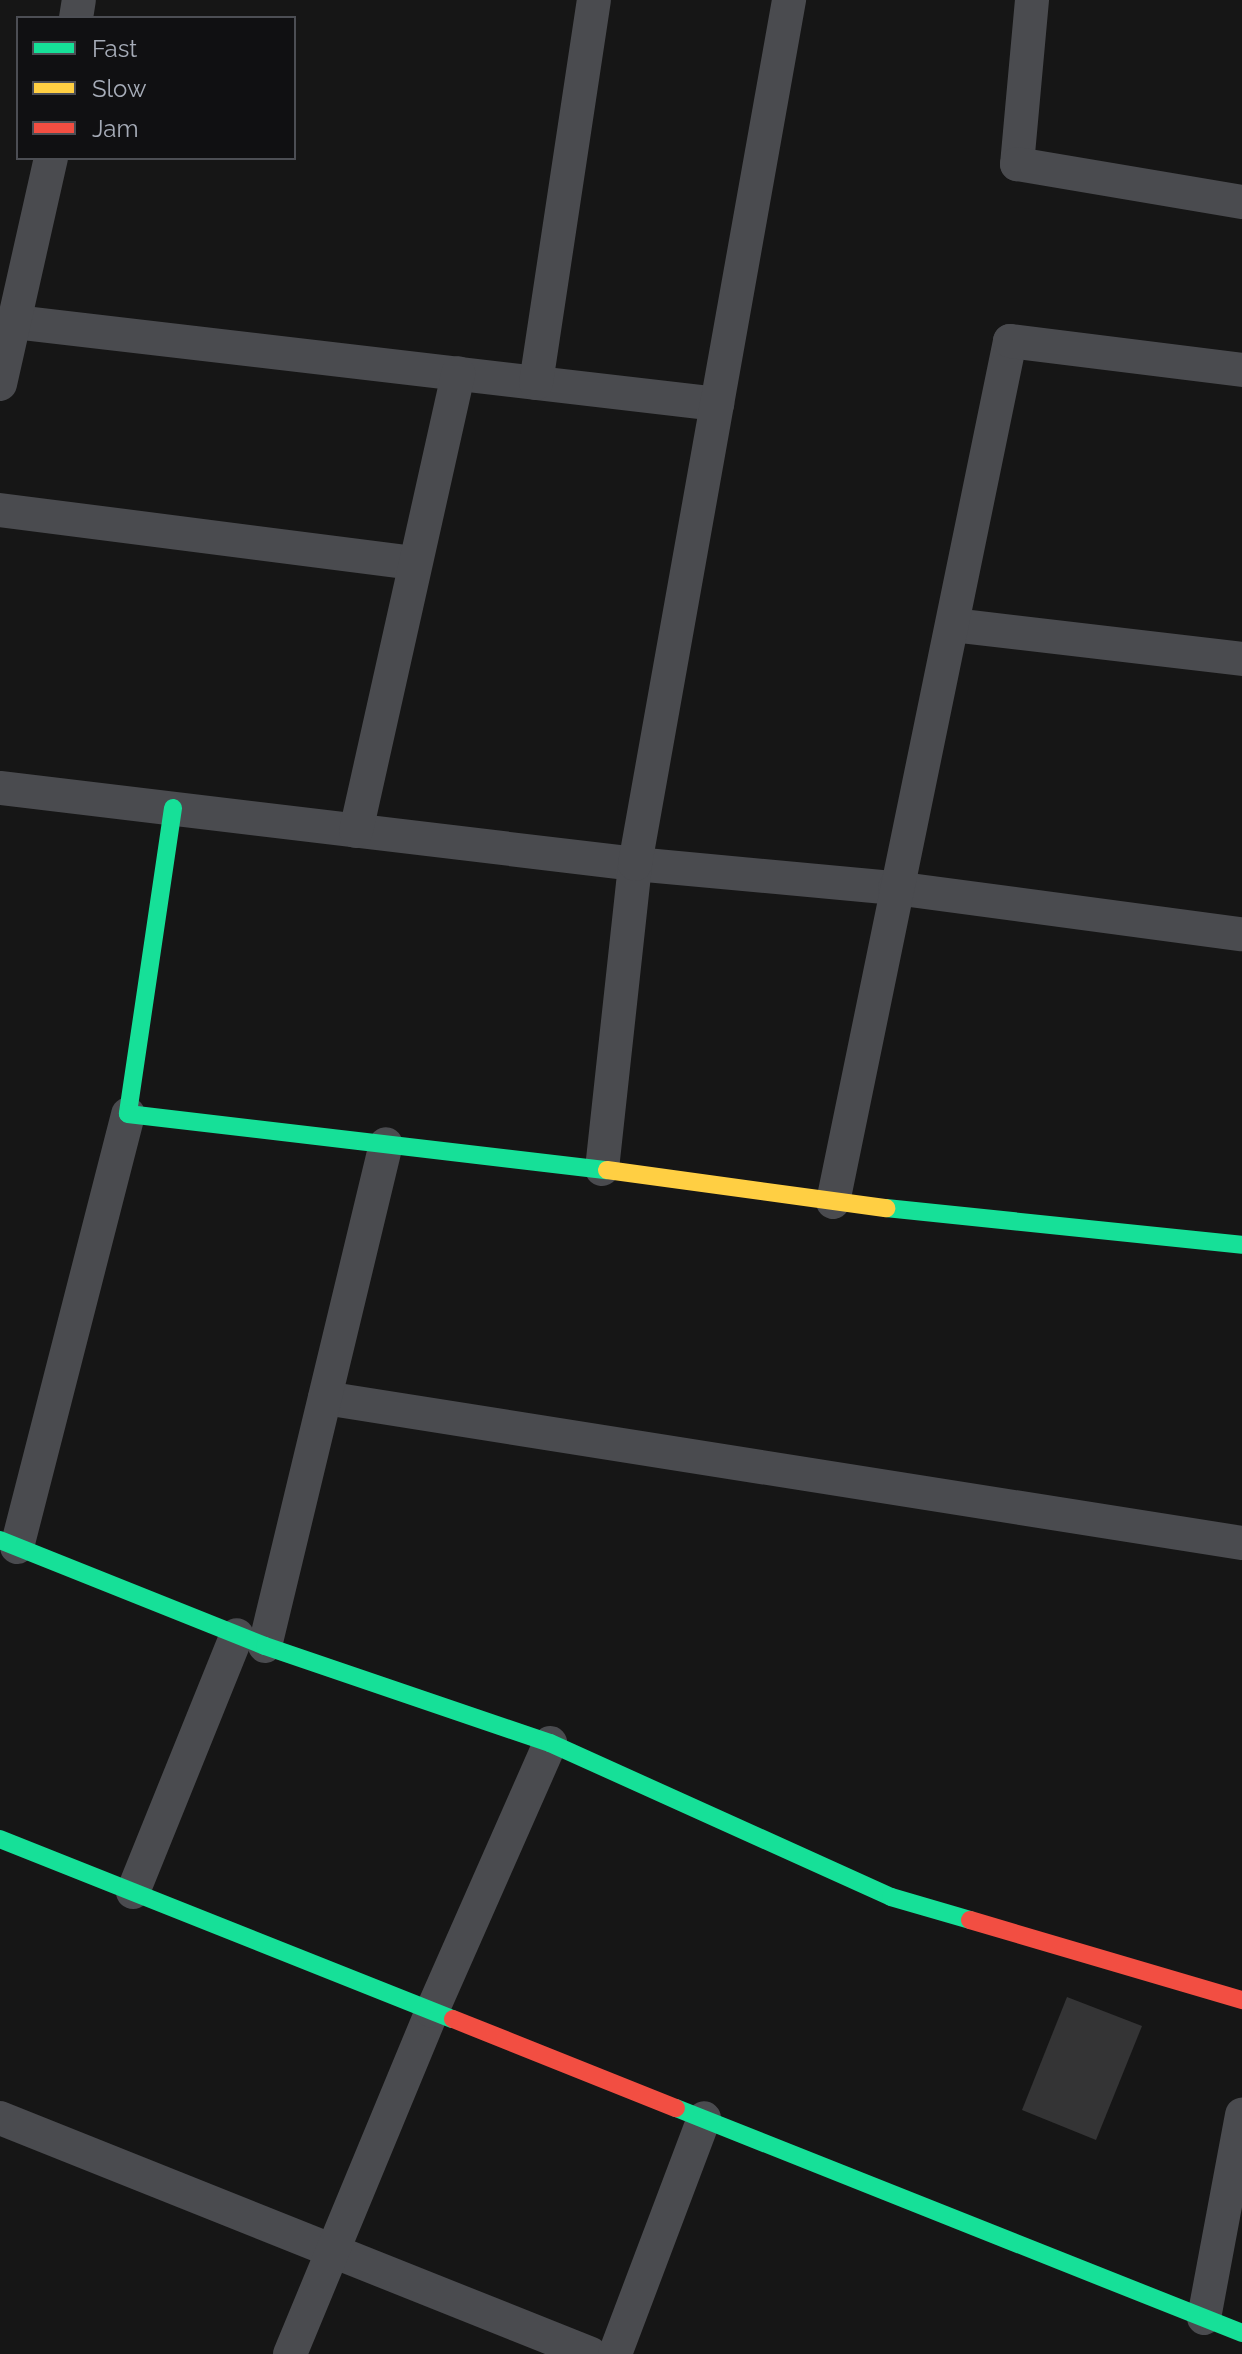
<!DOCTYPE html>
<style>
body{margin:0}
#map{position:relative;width:1242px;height:2354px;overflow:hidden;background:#161616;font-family:Raleway,sans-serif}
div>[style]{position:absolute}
.building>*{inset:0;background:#343435}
.street>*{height:34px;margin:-17px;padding:0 17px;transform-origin:17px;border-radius:17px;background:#4a4b4f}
.fast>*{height:18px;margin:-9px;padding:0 9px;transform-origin:9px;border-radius:9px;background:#16e098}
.slow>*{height:18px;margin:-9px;padding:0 9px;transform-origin:9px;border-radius:9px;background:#ffcf43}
.jam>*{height:18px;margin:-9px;padding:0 9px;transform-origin:9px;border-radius:9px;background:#f24e42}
span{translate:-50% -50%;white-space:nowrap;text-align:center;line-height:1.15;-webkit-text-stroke:8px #101012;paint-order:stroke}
.legend{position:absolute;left:16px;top:16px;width:280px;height:144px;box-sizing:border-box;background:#101012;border:2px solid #4c4e54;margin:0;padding:10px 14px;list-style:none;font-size:24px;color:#a6acb8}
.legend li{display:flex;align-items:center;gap:16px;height:40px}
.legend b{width:40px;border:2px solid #4c4e54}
</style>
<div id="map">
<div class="building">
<div style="clip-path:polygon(1067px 1997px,1142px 2026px,1096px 2140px,1022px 2110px)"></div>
</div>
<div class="street">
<div style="left:1032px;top:0;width:165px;rotate:95.2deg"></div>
<div style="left:1017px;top:164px;width:228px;rotate:9.6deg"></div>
<div style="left:76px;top:18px;width:18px;rotate:-81deg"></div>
<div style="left:15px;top:322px;width:707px;rotate:6.66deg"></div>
<div style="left:536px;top:383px;width:387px;rotate:-81.4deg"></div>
<div style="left:0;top:384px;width:232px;rotate:-77.3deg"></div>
<div style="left:0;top:510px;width:418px;rotate:7.3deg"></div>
<div style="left:953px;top:625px;width:291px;rotate:6.7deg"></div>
<div style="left:0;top:788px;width:640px;rotate:6.82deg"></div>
<div style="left:635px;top:864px;width:261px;rotate:5.3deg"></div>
<div style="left:895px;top:888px;width:350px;rotate:7.6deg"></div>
<div style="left:356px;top:831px;width:469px;rotate:-77.4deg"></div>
<div style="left:602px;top:1169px;width:307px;rotate:-83.8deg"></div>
<div style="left:635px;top:864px;width:878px;rotate:-79.89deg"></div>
<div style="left:833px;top:1202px;width:879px;rotate:-78.38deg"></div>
<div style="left:1010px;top:341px;width:234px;rotate:7.1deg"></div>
<div style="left:325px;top:1398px;width:928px;rotate:8.99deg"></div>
<div style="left:17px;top:1547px;width:447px;rotate:-75.6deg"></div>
<div style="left:265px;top:1646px;width:516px;rotate:-76.45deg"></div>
<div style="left:133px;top:1892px;width:277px;rotate:-68deg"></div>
<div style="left:0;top:2118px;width:636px;rotate:21.77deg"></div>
<div style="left:1204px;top:2318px;width:207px;rotate:-79.4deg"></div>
<div style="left:290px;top:2354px;width:371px;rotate:-67.5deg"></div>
<div style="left:432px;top:2011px;width:293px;rotate:-66.2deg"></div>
<div style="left:615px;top:2354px;width:252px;rotate:-69.3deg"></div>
</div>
<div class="fast">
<div style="left:173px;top:808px;width:309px;rotate:98.4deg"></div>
<div style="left:128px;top:1114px;width:482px;rotate:6.7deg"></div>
<div style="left:886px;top:1208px;width:358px;rotate:5.9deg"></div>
<div style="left:0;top:1540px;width:285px;rotate:21.8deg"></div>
<div style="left:265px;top:1646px;width:301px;rotate:18.8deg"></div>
<div style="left:550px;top:1743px;width:374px;rotate:24.3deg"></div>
<div style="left:891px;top:1897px;width:82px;rotate:16.2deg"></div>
<div style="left:0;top:1839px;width:487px;rotate:21.7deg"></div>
<div style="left:676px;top:2108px;width:609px;rotate:21.68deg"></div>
</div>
<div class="slow">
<div style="left:607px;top:1170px;width:282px;rotate:7.8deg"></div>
</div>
<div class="jam">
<div style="left:970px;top:1920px;width:284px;rotate:16.4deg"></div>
<div style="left:453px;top:2019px;width:240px;rotate:21.8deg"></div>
</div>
<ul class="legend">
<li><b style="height:10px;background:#16e098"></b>Fast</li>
<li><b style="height:10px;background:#ffcf43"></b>Slow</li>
<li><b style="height:10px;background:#f24e42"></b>Jam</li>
</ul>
</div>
